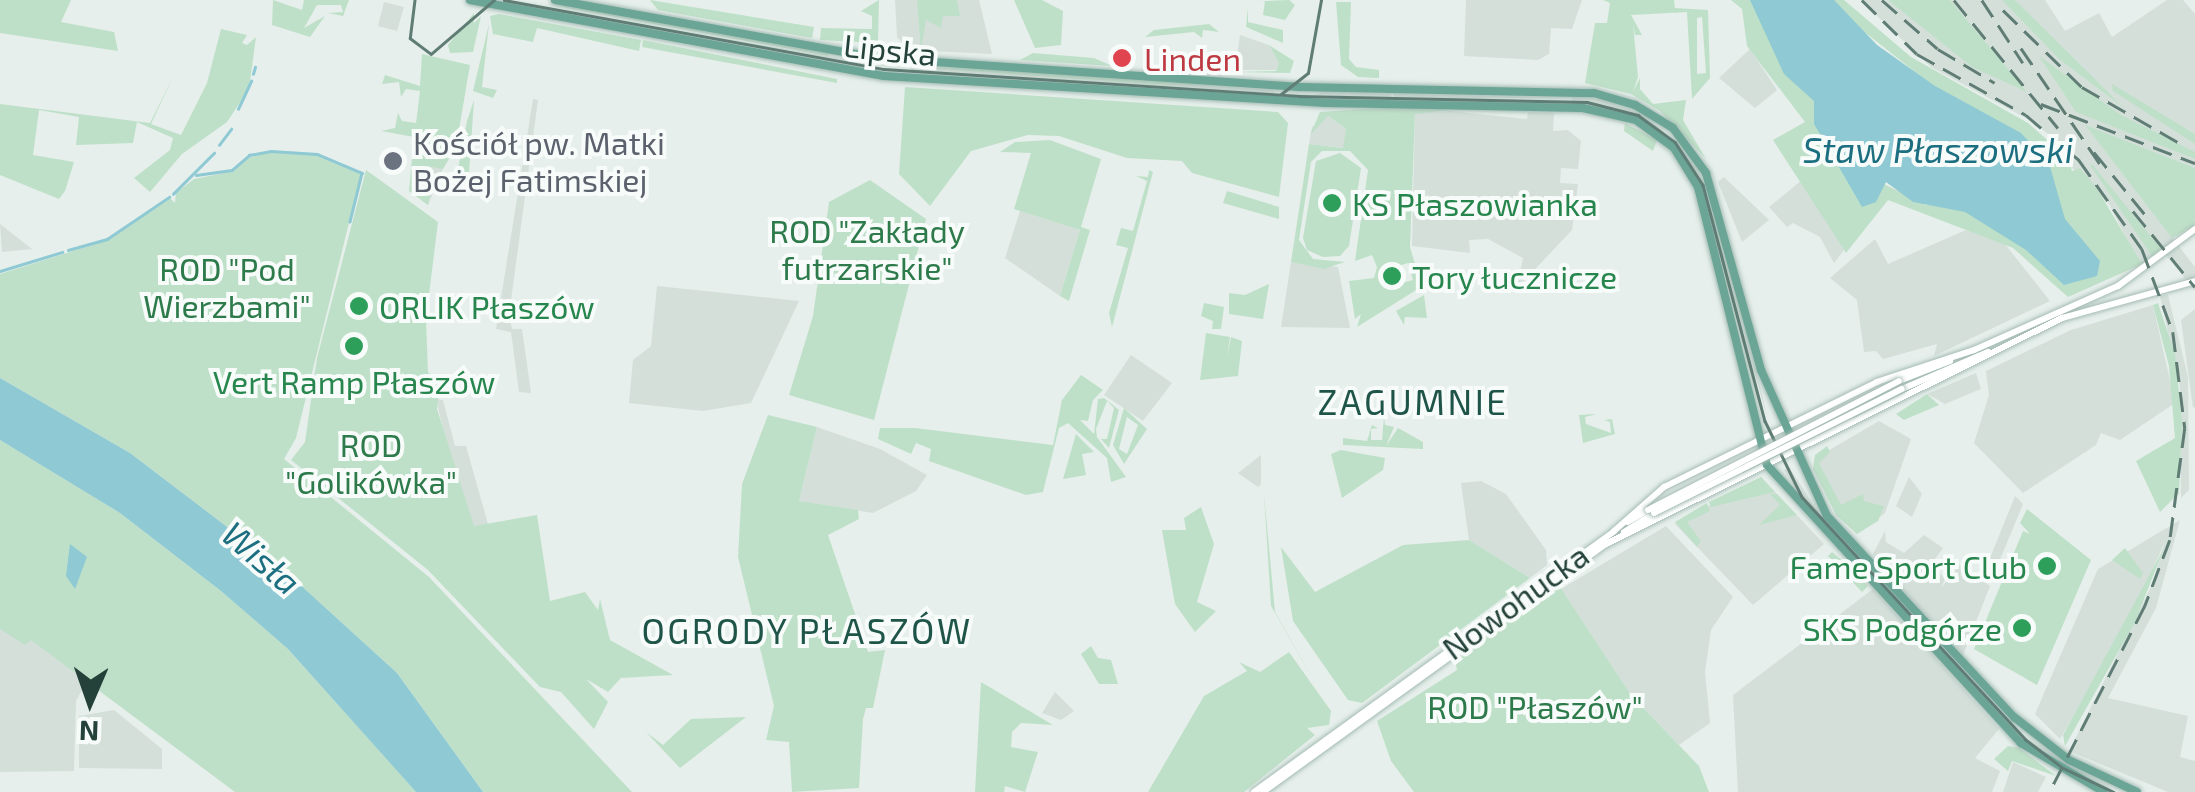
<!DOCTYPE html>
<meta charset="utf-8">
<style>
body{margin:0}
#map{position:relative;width:2195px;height:792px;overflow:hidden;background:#e6efeb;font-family:"Exo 2",sans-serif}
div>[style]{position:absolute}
.built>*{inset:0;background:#d4dfda}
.green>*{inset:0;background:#bfe0c8}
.water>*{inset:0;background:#8ec9d4}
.stream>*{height:2.5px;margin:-1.25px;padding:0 1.25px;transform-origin:1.25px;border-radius:1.25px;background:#8ec9d4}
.roads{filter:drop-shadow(0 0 2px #a4bbb3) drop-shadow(0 0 2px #a4bbb3)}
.secondary>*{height:6px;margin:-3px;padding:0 3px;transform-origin:3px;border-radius:3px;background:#fff}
.primary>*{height:8px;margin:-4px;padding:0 4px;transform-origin:4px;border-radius:4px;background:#6aa596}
.tram>*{height:2.5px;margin:-1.25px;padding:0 1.25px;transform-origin:1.25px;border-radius:1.25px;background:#5f7d75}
.rail>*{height:2.5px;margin-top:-1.25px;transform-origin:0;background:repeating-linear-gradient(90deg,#5f7d75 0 20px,transparent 0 30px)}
.bridges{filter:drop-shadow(0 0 2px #a4bbb3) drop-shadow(0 0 2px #a4bbb3)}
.secondary-bridge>*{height:6px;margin:-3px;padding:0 3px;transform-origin:3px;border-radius:3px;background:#fff}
.dots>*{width:28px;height:28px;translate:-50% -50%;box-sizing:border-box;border:5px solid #f7fbf9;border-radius:50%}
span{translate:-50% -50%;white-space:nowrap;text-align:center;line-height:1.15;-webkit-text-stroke:8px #f7fbf9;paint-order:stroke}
.street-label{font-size:32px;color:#24423a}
.health-label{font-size:32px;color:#be3a42}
.left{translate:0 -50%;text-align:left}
.worship-label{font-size:32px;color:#5b616d}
.leisure-label{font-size:32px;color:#27864d}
.right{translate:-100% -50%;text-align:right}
.park-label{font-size:32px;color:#2d7a4b}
.water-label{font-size:35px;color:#1c6f80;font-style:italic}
.neighbourhood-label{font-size:35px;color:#1f5548;letter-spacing:2.5px}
.north{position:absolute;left:40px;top:652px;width:100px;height:100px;-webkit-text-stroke:8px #f7fbf9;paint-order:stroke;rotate:182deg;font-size:28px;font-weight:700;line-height:40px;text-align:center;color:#24423a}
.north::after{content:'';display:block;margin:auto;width:35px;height:45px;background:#24423a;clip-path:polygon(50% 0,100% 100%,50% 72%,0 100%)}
</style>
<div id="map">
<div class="built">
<div style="clip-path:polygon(499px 0,861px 62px,861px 67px,611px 21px)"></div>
<div style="clip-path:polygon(895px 0,979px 0,992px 54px,909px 50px,897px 37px)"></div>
<div style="clip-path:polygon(1466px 0,1582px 0,1572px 29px,1551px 28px,1549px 54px,1538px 60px,1464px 56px)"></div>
<div style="clip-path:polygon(1860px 0,2045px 0,2065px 31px,2099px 13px,2112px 37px,2167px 0,2183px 0,2195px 14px,2195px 134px,2185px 128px,2195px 136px,2195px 168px,2086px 126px,2195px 267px,2195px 291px,2161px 249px,2142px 264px,2137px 259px,2109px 204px,2069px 165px,2072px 155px,2035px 123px,1931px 67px)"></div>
<div style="clip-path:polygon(384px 2px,404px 7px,397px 31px,378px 26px)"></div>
<div style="clip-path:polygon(1240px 35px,1269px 45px,1280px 63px,1276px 70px,1235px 70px)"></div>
<div style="clip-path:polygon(1750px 49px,1777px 90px,1755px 108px,1719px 78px)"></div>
<div style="clip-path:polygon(911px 67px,1274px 90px,1274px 95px,911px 71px)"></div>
<div style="clip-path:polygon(1325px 91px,1391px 94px,1391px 98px,1315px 95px)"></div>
<div style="clip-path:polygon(1394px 94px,1568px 98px,1394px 99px)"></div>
<div style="clip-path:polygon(1572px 97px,1601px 99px,1647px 116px,1697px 165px,1738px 295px,1768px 419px,1693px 167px,1641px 118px,1572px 103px)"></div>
<div style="clip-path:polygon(533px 99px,538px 100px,509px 315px,512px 329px,522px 329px,531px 393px,519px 392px,511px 332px,496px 329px)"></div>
<div style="clip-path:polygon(1450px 111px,1527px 119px,1528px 112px,1554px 113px,1553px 131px,1568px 130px,1581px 141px,1578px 169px,1561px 168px,1560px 183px,1578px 184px,1572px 230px,1524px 281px,1518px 282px,1523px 258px,1488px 239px,1469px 240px,1470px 253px,1412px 246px,1415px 113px)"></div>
<div style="clip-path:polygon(1328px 116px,1346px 129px,1344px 148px,1309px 144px,1312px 127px)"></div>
<div style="clip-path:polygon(414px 160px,444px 166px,428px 205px,409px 191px)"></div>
<div style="clip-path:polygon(1724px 177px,1769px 220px,1742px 242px,1718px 182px)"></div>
<div style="clip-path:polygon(1802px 180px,1844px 250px,1834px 263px,1820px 237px,1793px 223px,1787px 227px,1769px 207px)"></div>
<div style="clip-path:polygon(1020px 211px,1080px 230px,1060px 296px,1005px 258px)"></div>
<div style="clip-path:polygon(0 224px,32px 249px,2px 252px)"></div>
<div style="clip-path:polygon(1966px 230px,2005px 244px,2050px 301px,1934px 356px,1937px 344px,1883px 359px,1876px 351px,1864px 352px,1857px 300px,1830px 278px,1875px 239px,1888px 264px)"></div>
<div style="clip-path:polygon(1291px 262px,1338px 267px,1350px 328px,1281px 327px)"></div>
<div style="clip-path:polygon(657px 286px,799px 301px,751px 403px,703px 411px,629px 403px,633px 360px,651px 346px)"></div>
<div style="clip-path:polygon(2168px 295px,2188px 377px,2189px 490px,2181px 498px,2180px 387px,2160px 296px)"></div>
<div style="clip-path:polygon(2153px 305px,2175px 403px,2120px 440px,2101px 433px,2096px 445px,2023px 493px,1974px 443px,1989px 395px,1986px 371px,2071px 330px)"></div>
<div style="clip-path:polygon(2195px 309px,2195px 407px,2193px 408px,2181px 320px)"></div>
<div style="clip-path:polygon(1131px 355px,1172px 383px,1143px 421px,1104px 395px)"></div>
<div style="clip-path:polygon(1976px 373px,1981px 389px,1945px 404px,1927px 394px)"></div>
<div style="clip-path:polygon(436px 399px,443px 400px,455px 446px,466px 446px,488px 524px,474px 527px,458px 492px)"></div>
<div style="clip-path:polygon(1879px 421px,1911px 439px,1885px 513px,1857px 534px,1814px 459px)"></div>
<div style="clip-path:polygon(817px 427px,880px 449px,927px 475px,916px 491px,873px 513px,799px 501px)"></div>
<div style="clip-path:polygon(1261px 455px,1261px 484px,1258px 487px,1238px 473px)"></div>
<div style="clip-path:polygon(1789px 467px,1819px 513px,2007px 722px,1801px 498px,1784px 470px)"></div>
<div style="clip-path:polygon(1761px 477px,1824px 544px,1753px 605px,1675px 524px)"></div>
<div style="clip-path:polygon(1909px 477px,1922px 494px,1912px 517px,1896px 506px)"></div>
<div style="clip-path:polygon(1481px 481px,1506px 494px,1546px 550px,1547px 565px,1530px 578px,1469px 540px,1461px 483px)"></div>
<div style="clip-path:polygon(2015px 496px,2023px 504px,1992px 579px,1984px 573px)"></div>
<div style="clip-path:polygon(2180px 520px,2156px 608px,2108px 698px,2188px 716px,2180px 757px,2195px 761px,2195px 792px,2168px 792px,2069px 751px,2151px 587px,2165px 542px,2134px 610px,2060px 739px,2035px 714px,2098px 569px)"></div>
<div style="clip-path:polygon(1666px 526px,1733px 597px,1711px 630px,1705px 672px,1710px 723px,1679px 745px,1631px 695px,1561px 589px)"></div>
<div style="clip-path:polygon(1885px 531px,1886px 542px,1904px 553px,1924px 535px,1943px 548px,1932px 563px,1945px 579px,1941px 588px,1960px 565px,1990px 586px,1963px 655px,1878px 564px,1873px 554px)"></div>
<div style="clip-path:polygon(1873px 589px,1999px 729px,1975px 758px,2000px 771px,1992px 792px,1738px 792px,1733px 695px)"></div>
<div style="clip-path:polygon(0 629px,31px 639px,87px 681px,76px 701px,74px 771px,0 772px)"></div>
<div style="clip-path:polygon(1055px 692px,1074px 711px,1061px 720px,1042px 713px)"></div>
<div style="clip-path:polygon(114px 710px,162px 749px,162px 769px,79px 768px,79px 716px)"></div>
<div style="clip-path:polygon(2013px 762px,2046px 777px,2038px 792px,2003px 792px)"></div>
</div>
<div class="green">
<div style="clip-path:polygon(0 0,71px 0,61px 22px,114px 32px,118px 51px,0 33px)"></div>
<div style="clip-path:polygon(273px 0,302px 10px,304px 0,349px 0,343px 16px,328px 13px,343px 12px,341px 5px,317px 5px,304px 28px,325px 16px,310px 37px,272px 25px)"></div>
<div style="clip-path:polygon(650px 0,814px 27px,812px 38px,658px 10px)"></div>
<div style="clip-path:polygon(879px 0,878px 43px,820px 40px,821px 28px,872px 29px,872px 16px,861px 11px)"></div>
<div style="clip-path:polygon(917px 0,957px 0,960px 16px,943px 16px,941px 28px,926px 20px,921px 51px)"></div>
<div style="clip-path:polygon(1014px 0,1042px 0,1063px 11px,1061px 45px,1035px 48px)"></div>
<div style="clip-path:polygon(1289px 0,1295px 5px,1285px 20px,1263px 15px,1265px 1px,1244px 2px)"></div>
<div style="clip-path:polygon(evenodd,1603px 0,1674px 0,1675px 8px,1708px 10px,1710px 78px,1692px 99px,1687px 12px,1631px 15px,1642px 35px,1635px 35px,1633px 24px,1638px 77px,1633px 92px,1640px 78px,1640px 89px,1653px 104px,1686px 100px,1683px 120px,1706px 159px,1660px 111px,1631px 94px,1585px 83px,1595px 23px,1607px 23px,1610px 3px,1603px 0,1702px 17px,1706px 73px,1697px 74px,1697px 18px,1702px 17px)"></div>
<div style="clip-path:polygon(1731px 0,1758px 0,1805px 73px,1818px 111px,1882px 183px,1926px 205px,1946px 205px,1943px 94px,1824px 0,1844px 0,1911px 57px,2028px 123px,2068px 158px,2072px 171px,2080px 168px,2096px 187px,2142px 264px,2068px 297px,2013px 248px,1888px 200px,1846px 253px,1773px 140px,1805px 122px,1747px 46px,1742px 9px)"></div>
<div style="clip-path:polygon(1888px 0,1950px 0,2027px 92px,1972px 67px)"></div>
<div style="clip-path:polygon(2002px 0,2015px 0,2123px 107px,2059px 59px)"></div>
<div style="clip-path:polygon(1336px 2px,1351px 2px,1349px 59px,1356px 67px,1379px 70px,1379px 78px,1358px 77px,1341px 65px)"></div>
<div style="clip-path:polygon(545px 4px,583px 9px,829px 54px,828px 56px)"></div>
<div style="clip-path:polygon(1248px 8px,1248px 22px,1283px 30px,1283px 43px,1246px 27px)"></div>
<div style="clip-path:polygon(474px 13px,474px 23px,481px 16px,473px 52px,450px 53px,448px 45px)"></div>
<div style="clip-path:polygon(499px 14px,641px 40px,639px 51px,537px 28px,533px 42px,493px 34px,490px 16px)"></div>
<div style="clip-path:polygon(489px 24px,482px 87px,497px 90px,493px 98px,473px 91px)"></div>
<div style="clip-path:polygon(1209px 24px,1219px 32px,1203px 30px,1202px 38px,1194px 32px,1145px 37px,1154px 30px)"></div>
<div style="clip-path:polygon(221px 29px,247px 35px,242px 43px,247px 45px,256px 37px,249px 89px,227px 122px,182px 154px,150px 192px,134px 178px,170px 150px,173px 138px,137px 122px,133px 143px,76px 145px,79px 117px,39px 110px,33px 155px,74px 162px,65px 191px,59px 199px,0 175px,0 104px,150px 123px,174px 75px,151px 124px,181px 135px,207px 83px)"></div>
<div style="clip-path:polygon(643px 40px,837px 79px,837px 83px,642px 47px)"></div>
<div style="clip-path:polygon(1269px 45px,1294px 61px,1290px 73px,1235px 72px,1276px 71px,1279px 63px)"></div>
<div style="clip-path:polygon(1033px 53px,1094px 58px,1112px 66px,1020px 60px)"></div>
<div style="clip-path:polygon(422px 54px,470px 65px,456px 147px,443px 169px,427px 166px,422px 188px,431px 191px,428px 205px,409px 191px,414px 137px,381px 131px,395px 128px,398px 113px,402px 121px,416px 123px,420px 91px,406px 89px,401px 97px,399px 82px,382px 84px,385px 75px,420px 86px)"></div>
<div style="clip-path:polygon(2039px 56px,2121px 115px,2195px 152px,2195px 159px,2076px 112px)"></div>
<div style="clip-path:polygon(911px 67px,983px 69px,1273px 88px,1152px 84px)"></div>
<div style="clip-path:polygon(2112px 84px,2195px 134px,2195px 144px,2113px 91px)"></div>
<div style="clip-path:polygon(905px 87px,1278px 112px,1288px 123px,1279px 197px,1192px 173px,1182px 161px,1127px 158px,1059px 136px,1028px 135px,971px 151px,930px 206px,899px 174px)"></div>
<div style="clip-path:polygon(474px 100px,469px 173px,456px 180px,467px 121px)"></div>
<div style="clip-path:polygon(1572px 104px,1602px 105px,1623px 110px,1641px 118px,1659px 129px,1670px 138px,1679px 148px,1693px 167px,1703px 187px,1711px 213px,1732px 293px,1762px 422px,1713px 221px,1692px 167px,1643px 120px)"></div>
<div style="clip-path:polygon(evenodd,1394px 107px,1449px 110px,1415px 114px,1410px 247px,1421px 284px,1429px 282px,1357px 327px,1361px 314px,1355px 319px,1349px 281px,1374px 278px,1377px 267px,1372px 255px,1355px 261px,1368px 170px,1350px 151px,1322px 151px,1311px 162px,1299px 240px,1313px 259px,1345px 262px,1324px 269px,1291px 262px,1309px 144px,1343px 148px,1346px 129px,1328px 116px,1310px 135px,1320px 112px,1394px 107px,1408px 263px,1413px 280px,1384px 288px,1379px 272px,1408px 263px)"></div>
<div style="clip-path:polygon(1625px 123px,1657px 140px,1653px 151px,1624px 131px)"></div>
<div style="clip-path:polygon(2085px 125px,2195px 168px,2195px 225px,2172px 238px)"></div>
<div style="clip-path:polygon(1050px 140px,1101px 159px,1081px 227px,1090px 230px,1069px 301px,1060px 296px,1080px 230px,1014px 209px,1031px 153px,1000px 152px,1015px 142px)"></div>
<div style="clip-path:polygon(272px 152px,313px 154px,361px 174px,296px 438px,284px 459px,429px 577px,632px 792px,483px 792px,397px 673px,285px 571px,130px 453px,0 378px,0 274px,108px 240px,170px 198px,175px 203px,176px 193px,194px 179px,234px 171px,247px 158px)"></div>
<div style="clip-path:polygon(1340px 153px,1361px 168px,1349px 246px,1340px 256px,1323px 257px,1307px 250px,1303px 238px,1316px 161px)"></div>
<div style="clip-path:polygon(2090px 165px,2092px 164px,2161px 249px,2152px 256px)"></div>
<div style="clip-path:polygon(366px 170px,438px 222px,426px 319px,428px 372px,440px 384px,437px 409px,474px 526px,537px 515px,550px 601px,585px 592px,598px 610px,600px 599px,610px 640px,673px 675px,621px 678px,608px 692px,586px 679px,608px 702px,594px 729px,561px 692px,540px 687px,428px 570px,291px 460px,305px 442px,317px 358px)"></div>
<div style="clip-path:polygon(1149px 170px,1153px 172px,1112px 327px,1109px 313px,1128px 248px,1116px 245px,1121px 228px,1133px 231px,1147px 181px,1136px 176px,1148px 177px)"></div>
<div style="clip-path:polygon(870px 180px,926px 219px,874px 420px,789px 395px,813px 316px,829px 202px)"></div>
<div style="clip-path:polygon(1227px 191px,1279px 207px,1279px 219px,1223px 203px)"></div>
<div style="clip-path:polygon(1269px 284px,1263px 319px,1229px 314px,1229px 293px,1245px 295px)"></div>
<div style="clip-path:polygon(1424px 295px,1427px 318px,1405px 317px,1404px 325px,1396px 311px)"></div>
<div style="clip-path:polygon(1204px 303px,1224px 307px,1221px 329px,1212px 329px,1213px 321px,1201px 316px)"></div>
<div style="clip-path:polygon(2158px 303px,2175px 354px,2182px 422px,2179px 493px,2160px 512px,2136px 461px,2175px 438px,2169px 366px,2153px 305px)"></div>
<div style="clip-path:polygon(1206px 333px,1230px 337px,1227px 357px,1231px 337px,1242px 341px,1238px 376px,1200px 380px)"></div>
<div style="clip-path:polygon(1081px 375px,1103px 390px,1093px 400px,1088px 421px,1080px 420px,1094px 434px,1098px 399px,1104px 398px,1119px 410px,1109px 448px,1101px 439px,1107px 439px,1114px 408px,1107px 401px,1096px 429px,1097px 437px,1126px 477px,1111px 482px,1107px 458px,1068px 423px,1059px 428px,1043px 492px,1026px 495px,929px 461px,931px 449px,916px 443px,911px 454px,878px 439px,880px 428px,915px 428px,1053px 445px,1062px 400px)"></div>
<div style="clip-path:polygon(1927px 394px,1939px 405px,1904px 420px,1896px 414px)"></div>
<div style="clip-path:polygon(evenodd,1124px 408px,1147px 429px,1124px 464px,1113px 445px,1124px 408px,1127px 417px,1138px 425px,1127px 454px,1119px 449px,1127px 417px)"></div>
<div style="clip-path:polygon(1597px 414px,1585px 417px,1586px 424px,1611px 433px,1610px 422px,1604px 420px,1612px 419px,1615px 434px,1583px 443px,1579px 415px)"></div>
<div style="clip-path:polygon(768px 415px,817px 427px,799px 501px,858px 510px,859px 519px,828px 535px,868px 652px,885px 650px,873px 708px,866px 708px,863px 719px,859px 788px,792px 792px,789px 742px,766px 740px,774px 706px,738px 557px,742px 484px)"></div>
<div style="clip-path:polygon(1384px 417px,1385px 425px,1394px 427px,1386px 446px,1398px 428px,1423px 442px,1423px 449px,1343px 445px,1343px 438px,1367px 441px,1372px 425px,1378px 428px,1371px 429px,1371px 440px,1382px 440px)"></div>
<div style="clip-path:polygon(1076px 434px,1094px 452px,1082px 454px,1086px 475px,1063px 479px)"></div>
<div style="clip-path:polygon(0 440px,120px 513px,221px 591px,288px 649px,416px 792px,235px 792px,31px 640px,25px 645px,0 629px)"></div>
<div style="clip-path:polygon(1827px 446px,1830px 452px,1819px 463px,1841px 505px,1863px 494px,1864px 501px,1884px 506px,1878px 521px,1857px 534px,1836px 515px,1813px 469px,1815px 455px)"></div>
<div style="clip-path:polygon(1341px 450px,1385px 458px,1383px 470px,1342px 498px,1331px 454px)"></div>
<div style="clip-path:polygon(1761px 477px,1775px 492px,1711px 507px,1709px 502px)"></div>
<div style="clip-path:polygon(1264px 494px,1275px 612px,1318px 688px,1271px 606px)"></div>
<div style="clip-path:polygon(1770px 494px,1777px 494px,1797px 515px,1759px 525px,1780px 505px)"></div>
<div style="clip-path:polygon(1707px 503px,1710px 511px,1687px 522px,1701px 541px,1697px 547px,1675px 522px)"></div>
<div style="clip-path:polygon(1201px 507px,1214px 544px,1197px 602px,1216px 611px,1195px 632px,1175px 604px,1162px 530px,1186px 530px,1184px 518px)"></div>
<div style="clip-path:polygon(2027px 509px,2091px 560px,2037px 685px,1974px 649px,2023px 531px,2030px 534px,2020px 523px)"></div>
<div style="clip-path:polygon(1469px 540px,1530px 578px,1362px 703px,1348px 700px,1293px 621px,1281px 547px,1315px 592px,1403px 545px)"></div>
<div style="clip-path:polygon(2125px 548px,2143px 573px,2140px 579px,2112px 560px)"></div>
<div style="clip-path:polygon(2164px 548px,2135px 622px,2065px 746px,2063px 735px)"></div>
<div style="clip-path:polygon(1832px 552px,1850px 567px,1868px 586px,1862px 592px,1828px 556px)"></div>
<div style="clip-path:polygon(1558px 584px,1631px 695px,1699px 766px,1709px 792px,1414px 792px,1391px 761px,1377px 721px,1457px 670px,1455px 660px)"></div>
<div style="clip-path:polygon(1091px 646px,1098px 658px,1111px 660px,1118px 684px,1099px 684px,1081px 654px)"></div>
<div style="clip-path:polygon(1289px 652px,1331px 711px,1329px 725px,1307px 728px,1315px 735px,1244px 792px,1148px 792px,1204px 696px,1247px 671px,1239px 662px,1260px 672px)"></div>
<div style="clip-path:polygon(981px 682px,1053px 725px,1021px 723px,1012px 732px,1011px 747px,1038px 752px,1025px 792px,1005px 786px,1004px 792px,975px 792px)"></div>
<div style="clip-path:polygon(746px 717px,680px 768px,646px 732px,663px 745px,691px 719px)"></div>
<div style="clip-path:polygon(2008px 746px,2019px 748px,2056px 776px,2012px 761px,2008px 771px,1994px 759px)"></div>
</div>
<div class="water">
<div style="clip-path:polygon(1750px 0,1834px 0,1877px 45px,1935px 86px,2021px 133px,2049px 163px,2065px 219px,2100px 261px,2097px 276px,2064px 285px,2026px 250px,1965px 212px,1913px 202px,1886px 182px,1876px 202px,1862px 207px,1814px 124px,1814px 101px,1784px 74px)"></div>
<div style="clip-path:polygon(0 378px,130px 453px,285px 571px,397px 673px,483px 792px,416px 792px,288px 649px,221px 591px,120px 513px,0 440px)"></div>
<div style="clip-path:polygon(70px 544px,87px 557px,75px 589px,66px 576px)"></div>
</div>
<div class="stream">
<div style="left:253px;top:74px;width:7px;rotate:-74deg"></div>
<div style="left:238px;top:109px;width:31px;rotate:-65deg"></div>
<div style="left:219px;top:145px;width:20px;rotate:-53deg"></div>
<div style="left:196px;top:175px;width:36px;rotate:-8deg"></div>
<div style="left:232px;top:170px;width:23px;rotate:-41deg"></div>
<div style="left:249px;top:155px;width:22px;rotate:-10deg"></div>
<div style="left:271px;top:151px;width:46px;rotate:3.7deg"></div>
<div style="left:317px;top:154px;width:49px;rotate:22.9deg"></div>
<div style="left:362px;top:173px;width:50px;rotate:103.8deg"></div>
<div style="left:173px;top:194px;width:58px;rotate:-45deg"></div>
<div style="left:68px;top:250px;width:41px;rotate:-15.8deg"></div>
<div style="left:107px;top:239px;width:75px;rotate:-34.1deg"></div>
<div style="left:0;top:271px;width:65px;rotate:-17deg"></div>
</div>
<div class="roads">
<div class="secondary">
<div style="left:1899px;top:381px;width:55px;rotate:-21.4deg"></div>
<div style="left:1902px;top:389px;width:94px;rotate:-23.3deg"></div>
<div style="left:1628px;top:522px;width:23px;rotate:-31deg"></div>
<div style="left:1624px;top:532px;width:36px;rotate:-32deg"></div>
<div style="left:1254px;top:792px;width:445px;rotate:-35.9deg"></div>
<div style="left:1614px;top:531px;width:67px;rotate:-41.3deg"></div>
<div style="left:1664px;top:487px;width:237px;rotate:-26.2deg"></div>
<div style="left:1877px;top:382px;width:102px;rotate:-18.3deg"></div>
<div style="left:1974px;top:350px;width:158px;rotate:-24deg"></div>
<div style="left:2118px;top:286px;width:96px;rotate:-36.5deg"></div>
<div style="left:1263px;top:792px;width:423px;rotate:-35.9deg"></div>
<div style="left:1606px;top:544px;width:509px;rotate:-26.36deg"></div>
<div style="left:2062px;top:318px;width:138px;rotate:-15.5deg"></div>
</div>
<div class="primary">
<div style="left:470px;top:0;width:421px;rotate:10.4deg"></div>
<div style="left:884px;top:76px;width:443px;rotate:3.5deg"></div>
<div style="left:1326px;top:103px;width:257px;rotate:1.1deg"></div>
<div style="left:1583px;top:108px;width:54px;rotate:12.8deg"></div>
<div style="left:1636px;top:120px;width:47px;rotate:36.4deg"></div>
<div style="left:1674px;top:148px;width:46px;rotate:58.4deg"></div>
<div style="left:1698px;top:187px;width:286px;rotate:76.1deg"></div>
<div style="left:1767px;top:465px;width:377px;rotate:47.6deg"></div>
<div style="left:2021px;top:743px;width:96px;rotate:30.6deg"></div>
<div style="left:555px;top:0;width:326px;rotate:10.2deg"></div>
<div style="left:876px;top:58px;width:425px;rotate:3.9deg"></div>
<div style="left:1300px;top:87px;width:294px;rotate:1.2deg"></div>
<div style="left:1594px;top:93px;width:43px;rotate:16.3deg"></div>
<div style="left:1635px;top:105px;width:44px;rotate:31.2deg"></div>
<div style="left:1673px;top:128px;width:56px;rotate:53.7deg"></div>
<div style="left:1706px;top:173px;width:205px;rotate:74.4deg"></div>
<div style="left:1761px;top:370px;width:160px;rotate:65.7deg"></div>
<div style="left:1827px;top:516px;width:275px;rotate:47.1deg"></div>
<div style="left:2014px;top:717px;width:70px;rotate:38deg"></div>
<div style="left:2069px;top:760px;width:75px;rotate:25.2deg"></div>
</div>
</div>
<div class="tram">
<div style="left:415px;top:0;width:38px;rotate:97deg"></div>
<div style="left:410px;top:38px;width:26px;rotate:37deg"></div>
<div style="left:431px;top:54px;width:83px;rotate:-40.6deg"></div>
<div style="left:504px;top:0;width:386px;rotate:10.3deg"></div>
<div style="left:884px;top:69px;width:416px;rotate:3.7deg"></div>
<div style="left:1299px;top:96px;width:288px;rotate:1.2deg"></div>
<div style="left:1587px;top:102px;width:53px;rotate:14.3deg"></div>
<div style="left:1638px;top:115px;width:46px;rotate:36.1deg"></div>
<div style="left:1675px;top:142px;width:51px;rotate:56.9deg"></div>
<div style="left:1703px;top:185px;width:244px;rotate:75.3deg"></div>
<div style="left:1765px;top:421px;width:85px;rotate:64deg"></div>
<div style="left:1802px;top:497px;width:329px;rotate:47.3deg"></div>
<div style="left:2025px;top:739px;width:48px;rotate:37.3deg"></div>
<div style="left:2063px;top:768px;width:56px;rotate:25.2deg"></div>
<div style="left:1281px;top:94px;width:34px;rotate:-38deg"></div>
<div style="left:1308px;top:73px;width:74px;rotate:-79.9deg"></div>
</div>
<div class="rail">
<div style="left:1862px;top:0;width:77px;rotate:44.5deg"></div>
<div style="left:1917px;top:54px;width:125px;rotate:29.2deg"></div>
<div style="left:2026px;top:115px;width:70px;rotate:40.3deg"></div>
<div style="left:2079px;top:160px;width:109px;rotate:54.7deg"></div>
<div style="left:2142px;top:249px;width:89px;rotate:69.5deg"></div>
<div style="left:2173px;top:332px;width:97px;rotate:82.9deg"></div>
<div style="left:2185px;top:428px;width:113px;rotate:97.6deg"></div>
<div style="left:2170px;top:540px;width:71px;rotate:110.7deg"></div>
<div style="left:2145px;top:606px;width:209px;rotate:117.1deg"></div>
<div style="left:1882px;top:0;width:74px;rotate:41.2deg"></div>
<div style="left:1938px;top:49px;width:66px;rotate:30.8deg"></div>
<div style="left:1954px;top:0;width:165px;rotate:50.9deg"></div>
<div style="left:1982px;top:0;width:75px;rotate:56.9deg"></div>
<div style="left:2003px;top:10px;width:110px;rotate:44.3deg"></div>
<div style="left:2082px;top:87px;width:114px;rotate:29.9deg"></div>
<div style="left:2021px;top:48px;width:140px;rotate:55.7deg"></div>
<div style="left:2041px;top:104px;width:165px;rotate:21deg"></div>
<div style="left:2094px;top:152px;width:85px;rotate:50.7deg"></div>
<div style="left:2133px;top:211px;width:98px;rotate:50.8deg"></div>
</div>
<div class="bridges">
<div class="secondary-bridge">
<div style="left:1648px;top:510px;width:282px;rotate:-27.2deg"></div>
<div style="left:1654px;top:513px;width:277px;rotate:-26.6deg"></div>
</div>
</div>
<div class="dots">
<div style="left:1122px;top:58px;background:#e0444e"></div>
<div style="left:393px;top:161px;background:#6b7280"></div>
<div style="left:1332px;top:203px;background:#2e9e5b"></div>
<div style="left:1392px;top:276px;background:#2e9e5b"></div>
<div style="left:359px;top:306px;background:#2e9e5b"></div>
<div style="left:354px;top:346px;background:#2e9e5b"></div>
<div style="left:2047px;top:566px;background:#2e9e5b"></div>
<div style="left:2022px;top:628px;background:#2e9e5b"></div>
</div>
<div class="street-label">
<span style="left:890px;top:49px;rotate:6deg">Lipska</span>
<span style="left:1515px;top:601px;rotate:-36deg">Nowohucka</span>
</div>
<div class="health-label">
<span class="left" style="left:1144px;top:58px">Linden</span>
</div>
<div class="worship-label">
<span class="left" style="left:413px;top:161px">Kościół pw. Matki<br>Bożej Fatimskiej</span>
</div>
<div class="leisure-label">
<span class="left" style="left:1352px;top:203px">KS Płaszowianka</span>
<span class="left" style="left:1412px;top:276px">Tory łucznicze</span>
<span class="left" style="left:379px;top:306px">ORLIK Płaszów</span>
<span style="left:354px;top:381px">Vert Ramp Płaszów</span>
<span class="right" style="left:2027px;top:566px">Fame Sport Club</span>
<span class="right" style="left:2002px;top:628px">SKS Podgórze</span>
</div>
<div class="park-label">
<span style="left:867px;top:249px">ROD "Zakłady<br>futrzarskie"</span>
<span style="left:227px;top:287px">ROD "Pod<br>Wierzbami"</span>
<span style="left:371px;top:463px">ROD<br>"Golikówka"</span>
<span style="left:1535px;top:706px">ROD "Płaszów"</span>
</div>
<div class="water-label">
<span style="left:1938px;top:149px">Staw Płaszowski</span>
<span style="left:262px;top:557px;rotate:41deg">Wisła</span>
</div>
<div class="neighbourhood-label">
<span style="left:1413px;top:401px">ZAGUMNIE</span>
<span style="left:807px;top:630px">OGRODY PŁASZÓW</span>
</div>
<div class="north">N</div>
</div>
